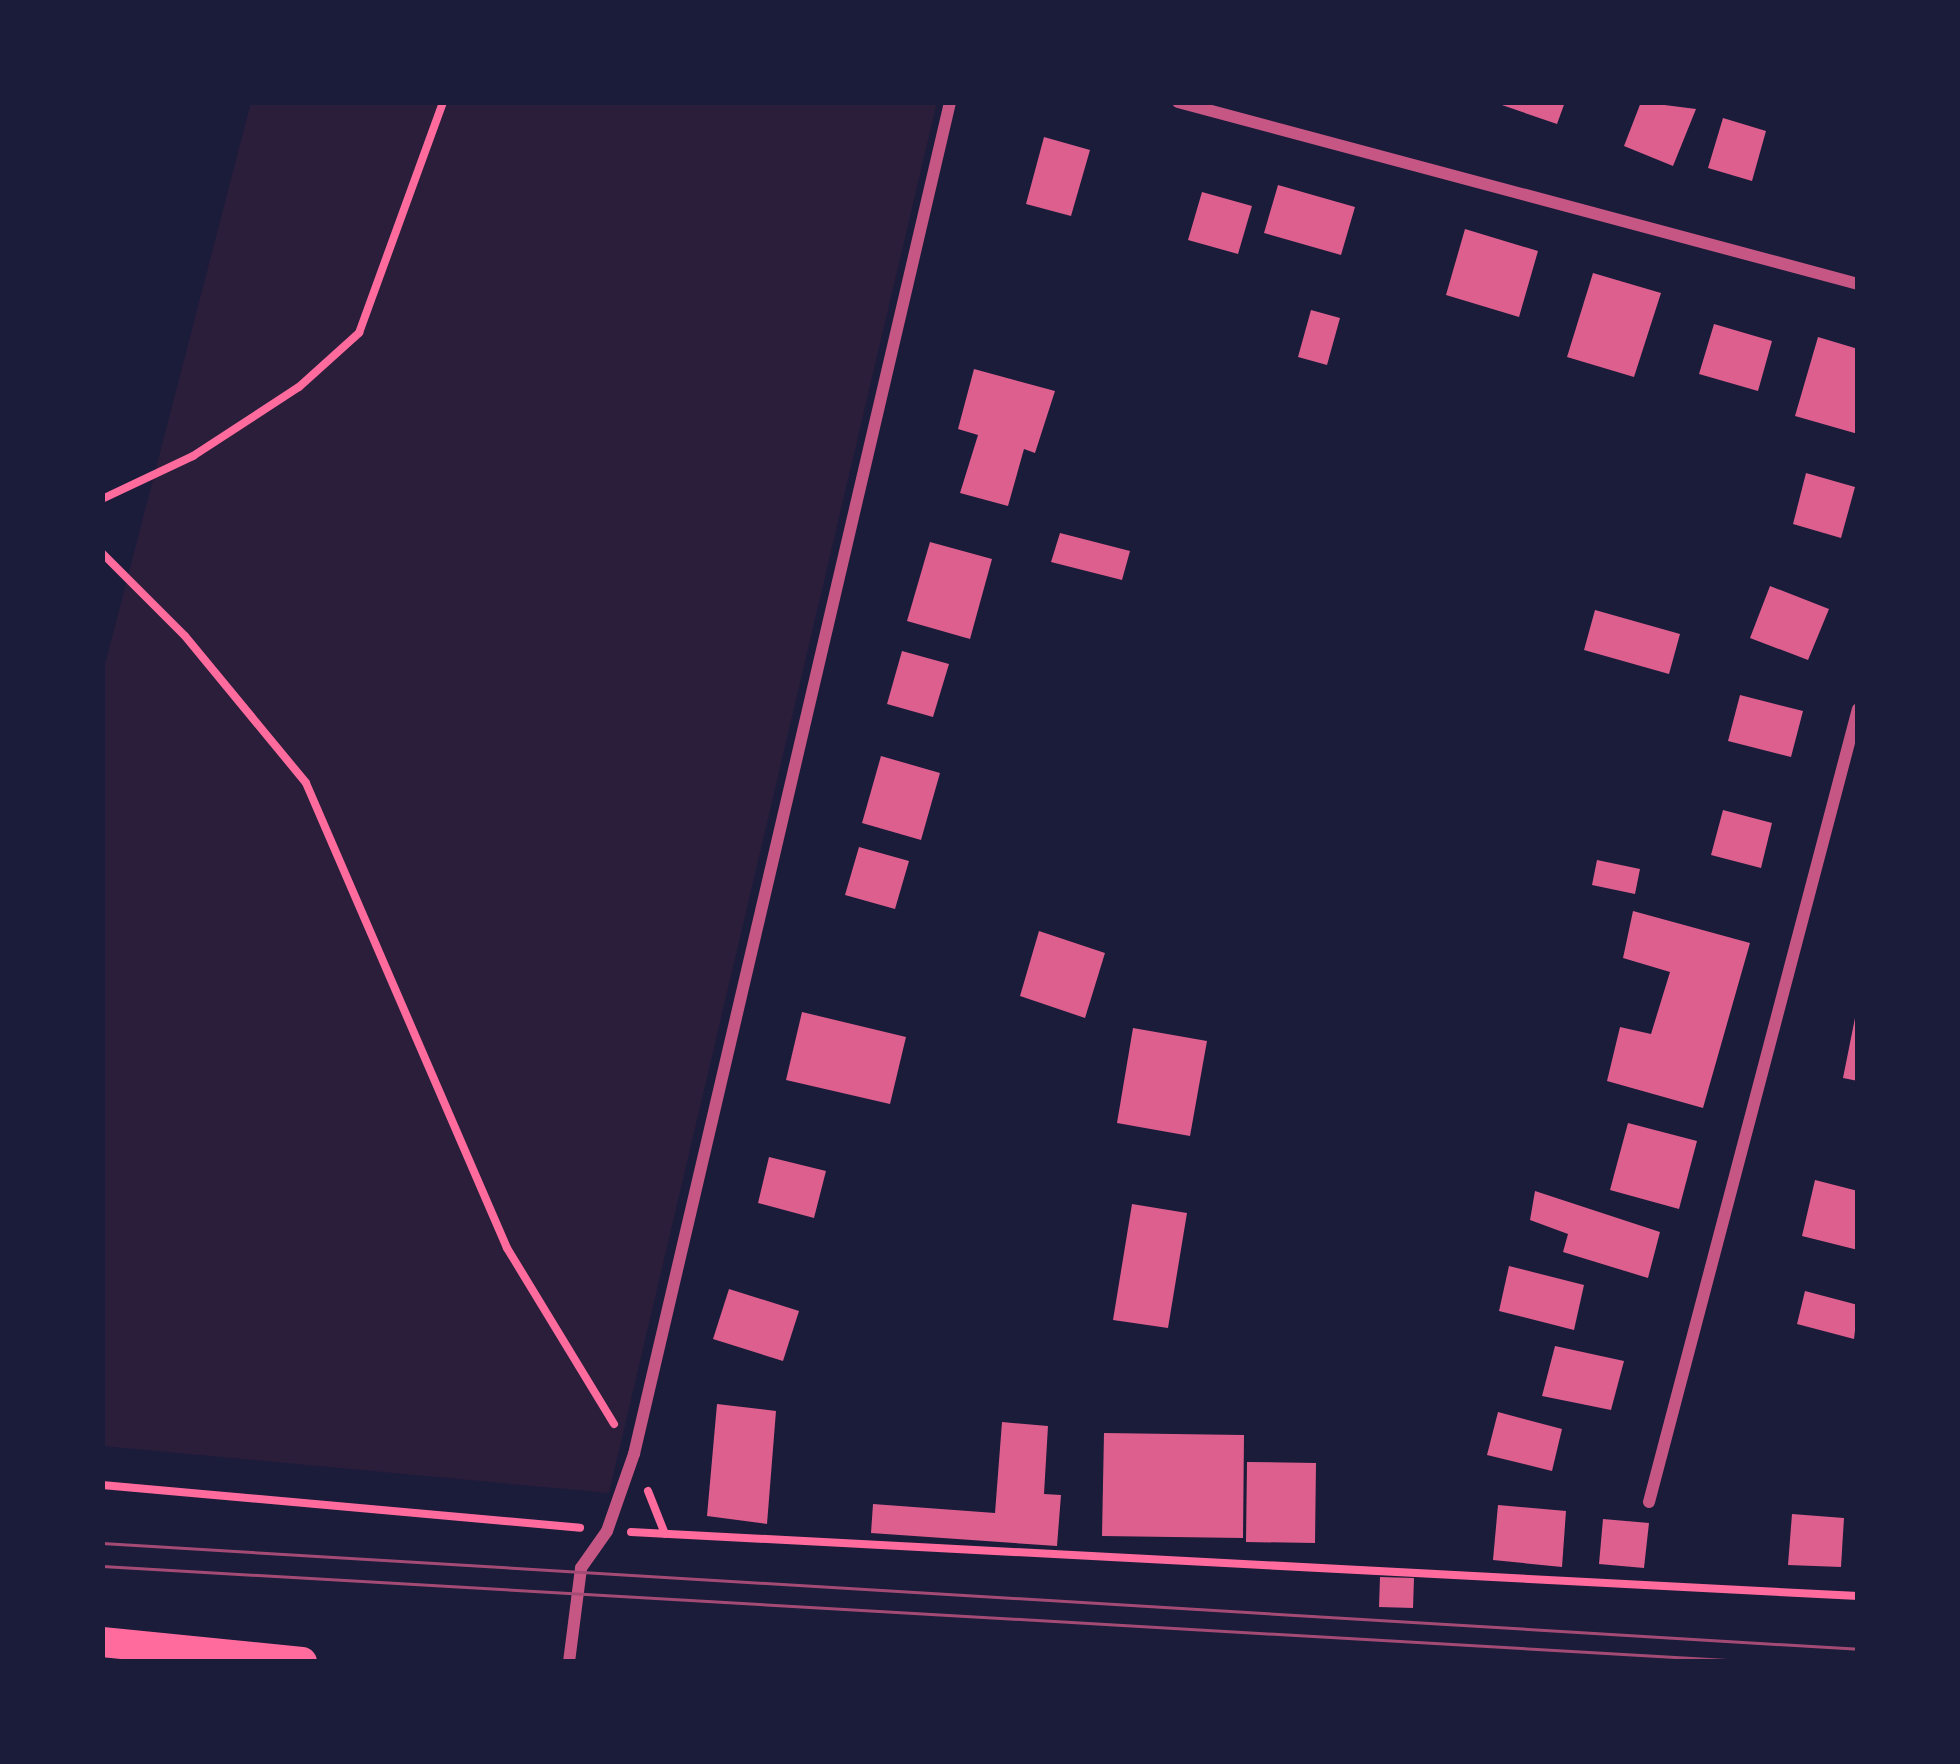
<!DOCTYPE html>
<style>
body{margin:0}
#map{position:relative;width:1960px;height:1764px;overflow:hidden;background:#1b1b3a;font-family:"Libre Baskerville",serif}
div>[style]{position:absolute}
.green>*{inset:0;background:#2a1e3b}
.building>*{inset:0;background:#dd5f8e}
.path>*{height:8px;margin:-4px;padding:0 4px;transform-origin:4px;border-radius:4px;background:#ff6b9d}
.minor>*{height:12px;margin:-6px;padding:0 6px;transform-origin:6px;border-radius:6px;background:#c65784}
.primary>*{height:30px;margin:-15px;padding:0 15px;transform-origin:15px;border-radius:15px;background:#ff6b9d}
.tram>*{height:3px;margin:-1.5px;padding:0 1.5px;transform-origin:1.5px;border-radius:1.5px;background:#a44b75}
span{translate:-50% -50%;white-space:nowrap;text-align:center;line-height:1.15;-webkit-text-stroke:9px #1b1b3a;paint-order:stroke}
.frame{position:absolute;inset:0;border:105px solid #1b1b3a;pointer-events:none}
</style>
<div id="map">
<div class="green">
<div style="clip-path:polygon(251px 102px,937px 102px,609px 1493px,102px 1446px,102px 676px)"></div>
</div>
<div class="building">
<div style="clip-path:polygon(1493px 102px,1565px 102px,1557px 124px)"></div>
<div style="clip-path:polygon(1641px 102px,1696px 109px,1673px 166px,1624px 146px)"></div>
<div style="clip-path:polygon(1723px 118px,1766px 131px,1752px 181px,1708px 168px)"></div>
<div style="clip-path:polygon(1044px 137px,1090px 150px,1071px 216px,1026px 204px)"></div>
<div style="clip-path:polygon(1278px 185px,1355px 207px,1341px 255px,1264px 233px)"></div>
<div style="clip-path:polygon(1202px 192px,1252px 206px,1238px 254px,1188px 240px)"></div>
<div style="clip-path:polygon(1465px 229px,1538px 251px,1519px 317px,1446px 295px)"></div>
<div style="clip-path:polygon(1593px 273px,1661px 293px,1634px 377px,1567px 357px)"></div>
<div style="clip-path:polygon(1311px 310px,1340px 318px,1327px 365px,1298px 357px)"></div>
<div style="clip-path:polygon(1714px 324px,1772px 341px,1758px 391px,1699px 374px)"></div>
<div style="clip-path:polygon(1818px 337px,1858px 349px,1858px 434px,1795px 416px)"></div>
<div style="clip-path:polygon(974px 369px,1055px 391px,1035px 453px,1024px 449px,1008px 506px,960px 493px,978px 435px,958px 429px)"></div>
<div style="clip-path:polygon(1806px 473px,1855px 487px,1841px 538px,1793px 524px)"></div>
<div style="clip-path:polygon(1060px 533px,1130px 551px,1122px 580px,1051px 562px)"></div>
<div style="clip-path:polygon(930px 542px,992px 559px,970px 639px,907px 621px)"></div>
<div style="clip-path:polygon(1770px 586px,1829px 609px,1808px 660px,1750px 638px)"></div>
<div style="clip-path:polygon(1595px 610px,1680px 634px,1669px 674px,1584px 650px)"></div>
<div style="clip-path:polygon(902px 651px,949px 664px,933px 717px,887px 704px)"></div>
<div style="clip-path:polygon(1740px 695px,1803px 711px,1791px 757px,1728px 741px)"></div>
<div style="clip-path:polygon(881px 756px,940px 773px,921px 840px,862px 823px)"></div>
<div style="clip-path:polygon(1723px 810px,1772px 823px,1761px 868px,1711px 855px)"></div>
<div style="clip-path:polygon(859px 847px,909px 861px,895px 909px,845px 895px)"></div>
<div style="clip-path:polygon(1597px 860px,1640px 869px,1635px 894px,1592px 885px)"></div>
<div style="clip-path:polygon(1633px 911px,1750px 943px,1703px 1108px,1607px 1081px,1620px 1027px,1651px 1034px,1670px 972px,1623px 958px)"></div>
<div style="clip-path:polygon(1039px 931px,1105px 953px,1085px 1018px,1020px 996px)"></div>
<div style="clip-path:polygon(802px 1012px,906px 1037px,890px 1104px,786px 1080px)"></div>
<div style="clip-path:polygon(1856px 1013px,1858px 1013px,1858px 1081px,1843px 1078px)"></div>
<div style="clip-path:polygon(1133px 1028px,1207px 1041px,1190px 1136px,1117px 1123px)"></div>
<div style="clip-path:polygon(1628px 1123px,1697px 1141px,1679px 1209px,1610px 1190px)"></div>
<div style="clip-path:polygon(769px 1157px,826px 1171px,814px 1218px,758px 1203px)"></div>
<div style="clip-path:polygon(1815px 1180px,1858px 1191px,1858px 1250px,1802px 1236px)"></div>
<div style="clip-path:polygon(1535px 1191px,1660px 1232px,1648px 1278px,1563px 1252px,1568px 1234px,1530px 1220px)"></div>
<div style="clip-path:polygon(1132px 1204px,1187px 1213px,1168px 1328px,1113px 1320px)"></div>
<div style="clip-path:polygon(1509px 1266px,1584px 1285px,1574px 1330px,1499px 1311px)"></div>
<div style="clip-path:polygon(729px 1289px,799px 1311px,783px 1361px,713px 1339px)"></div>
<div style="clip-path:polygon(1805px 1291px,1858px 1305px,1854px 1339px,1797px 1324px)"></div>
<div style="clip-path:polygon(1555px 1346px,1624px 1361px,1611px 1410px,1542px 1396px)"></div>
<div style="clip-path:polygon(717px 1404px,776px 1411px,767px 1524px,707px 1516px)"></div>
<div style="clip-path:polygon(1498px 1412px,1562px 1429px,1552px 1471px,1487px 1455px)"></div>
<div style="clip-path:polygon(1002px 1422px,1048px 1426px,1044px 1494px,1061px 1495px,1057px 1546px,871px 1533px,873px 1504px,995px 1513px)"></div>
<div style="clip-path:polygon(1104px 1433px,1244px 1435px,1243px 1538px,1102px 1536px)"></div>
<div style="clip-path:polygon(1247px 1462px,1316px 1463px,1315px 1543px,1246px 1542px)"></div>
<div style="clip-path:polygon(1498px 1505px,1566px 1511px,1562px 1567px,1493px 1560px)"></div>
<div style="clip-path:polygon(1792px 1514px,1844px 1518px,1841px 1567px,1788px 1565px)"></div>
<div style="clip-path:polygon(1603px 1519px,1649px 1523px,1644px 1568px,1599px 1564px)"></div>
<div style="clip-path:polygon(1380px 1577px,1414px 1578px,1413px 1608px,1379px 1607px)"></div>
</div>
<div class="path">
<div style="left:102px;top:499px;width:101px;rotate:-25.3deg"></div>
<div style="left:193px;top:456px;width:126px;rotate:-33.1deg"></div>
<div style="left:299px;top:387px;width:81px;rotate:-42deg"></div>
<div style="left:359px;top:333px;width:246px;rotate:-70deg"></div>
<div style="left:102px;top:553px;width:117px;rotate:45deg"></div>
<div style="left:185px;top:636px;width:190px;rotate:50.5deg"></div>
<div style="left:306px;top:783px;width:507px;rotate:66.62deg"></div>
<div style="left:507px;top:1248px;width:206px;rotate:58.7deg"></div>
<div style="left:102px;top:1485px;width:480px;rotate:5.1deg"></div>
<div style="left:648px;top:1491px;width:46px;rotate:68.4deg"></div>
<div style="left:631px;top:1532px;width:1229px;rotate:2.99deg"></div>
</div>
<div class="minor">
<div style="left:1178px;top:102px;width:704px;rotate:14.98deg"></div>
<div style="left:1649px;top:1502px;width:820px;rotate:-75.24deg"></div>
<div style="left:569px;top:1662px;width:95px;rotate:-82.7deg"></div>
<div style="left:581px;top:1568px;width:45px;rotate:-54.9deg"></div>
<div style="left:607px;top:1531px;width:82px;rotate:-70.7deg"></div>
<div style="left:634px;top:1454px;width:1388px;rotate:-76.84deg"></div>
</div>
<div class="primary">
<div style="left:102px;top:1642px;width:201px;rotate:5.7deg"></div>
</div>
<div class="tram">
<div style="left:102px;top:1543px;width:1759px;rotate:3.45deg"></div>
<div style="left:102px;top:1566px;width:1662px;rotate:3.31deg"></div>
</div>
<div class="frame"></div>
</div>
